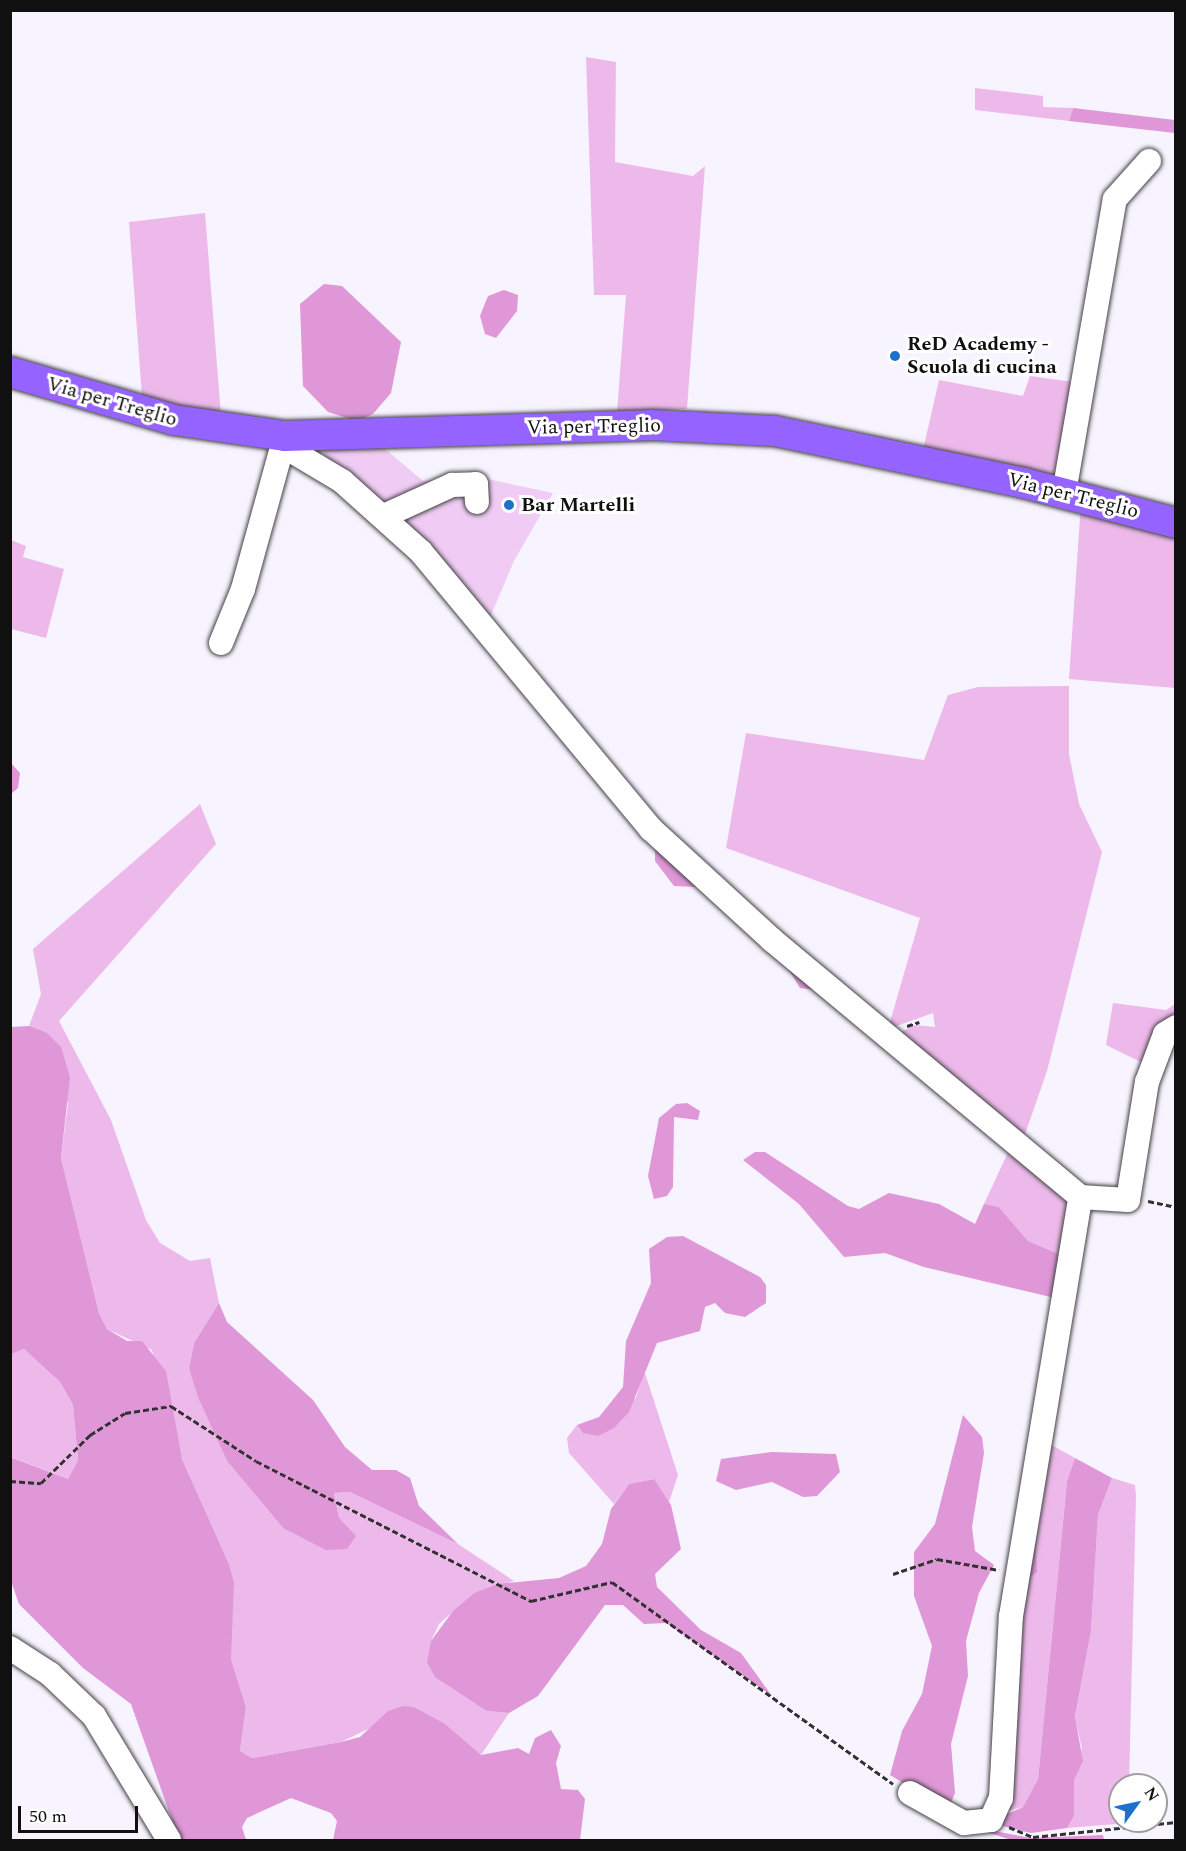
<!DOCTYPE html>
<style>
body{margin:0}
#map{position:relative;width:1186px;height:1851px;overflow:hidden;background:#f7f3ff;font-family:Spectral,serif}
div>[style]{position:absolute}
.green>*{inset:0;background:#edb9eb}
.forest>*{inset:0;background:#df97d7}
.pitch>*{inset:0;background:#f0cbf4}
.path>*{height:3px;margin-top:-1.5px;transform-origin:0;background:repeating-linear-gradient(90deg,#323232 0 6px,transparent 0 9px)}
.roads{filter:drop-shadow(0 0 2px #434343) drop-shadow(0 0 2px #434343)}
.minor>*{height:24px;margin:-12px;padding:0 12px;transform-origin:12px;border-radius:12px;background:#fff}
.major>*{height:30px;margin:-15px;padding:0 15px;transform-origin:15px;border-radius:15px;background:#9563ff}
.dots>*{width:16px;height:16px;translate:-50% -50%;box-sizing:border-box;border:3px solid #fff;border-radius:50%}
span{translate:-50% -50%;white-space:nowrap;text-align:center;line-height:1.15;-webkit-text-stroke:6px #fff;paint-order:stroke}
.poi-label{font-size:20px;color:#101010;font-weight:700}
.left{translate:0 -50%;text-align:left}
.street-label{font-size:20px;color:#101010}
.frame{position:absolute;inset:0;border:12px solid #101010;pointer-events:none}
.north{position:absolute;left:1108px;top:1773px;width:60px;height:60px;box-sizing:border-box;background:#fff;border:2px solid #9f9f9f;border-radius:50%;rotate:57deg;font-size:16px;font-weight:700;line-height:24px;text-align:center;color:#101010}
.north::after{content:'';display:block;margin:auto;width:21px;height:27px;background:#1d71cb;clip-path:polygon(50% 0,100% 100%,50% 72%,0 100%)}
.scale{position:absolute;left:18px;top:1806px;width:120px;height:27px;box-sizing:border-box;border:3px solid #101010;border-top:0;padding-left:8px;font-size:18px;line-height:21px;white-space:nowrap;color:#101010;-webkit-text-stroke:4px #fff;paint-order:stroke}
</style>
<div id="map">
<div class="green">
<div style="clip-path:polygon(586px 57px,616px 62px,615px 162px,693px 176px,705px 166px,687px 409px,617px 412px,626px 295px,594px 295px)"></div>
<div style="clip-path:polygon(975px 88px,1043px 96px,1043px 107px,1073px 108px,1069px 121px,975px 110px)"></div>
<div style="clip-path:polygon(205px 213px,221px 416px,142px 397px,129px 222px)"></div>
<div style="clip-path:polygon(1030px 376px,1073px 382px,1055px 479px,923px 450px,939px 380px,1023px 396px)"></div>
<div style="clip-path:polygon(1081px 503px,1175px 535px,1175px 688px,1069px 679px)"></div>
<div style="clip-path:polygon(11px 540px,26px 546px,23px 557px,64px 569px,46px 638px,11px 629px)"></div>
<div style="clip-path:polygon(1069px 686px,1069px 754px,1079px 804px,1102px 852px,1047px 1071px,1022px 1143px,895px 1035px,915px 1025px,935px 1027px,933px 1013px,888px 1029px,920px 918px,726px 848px,746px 733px,924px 760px,948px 695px,978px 687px)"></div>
<div style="clip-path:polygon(200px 804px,216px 844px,59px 1021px,111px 1120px,146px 1220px,160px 1243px,190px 1261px,210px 1258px,219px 1303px,194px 1343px,189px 1368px,227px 1461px,283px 1528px,339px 1518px,334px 1493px,350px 1492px,458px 1544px,514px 1581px,474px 1593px,439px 1624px,431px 1641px,487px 1711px,509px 1713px,481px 1755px,414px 1707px,341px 1742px,252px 1758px,240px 1751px,246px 1707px,231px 1659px,228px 1562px,182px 1459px,152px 1350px,107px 1329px,99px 1313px,61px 1158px,68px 1103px,29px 1026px,41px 994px,33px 949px)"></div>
<div style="clip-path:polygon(1113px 1003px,1166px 1010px,1175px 1004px,1175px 1022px,1149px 1066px,1106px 1045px)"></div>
<div style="clip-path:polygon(1011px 1146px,1074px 1198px,1066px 1257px,1028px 1241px,999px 1207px,984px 1204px)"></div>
<div style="clip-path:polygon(24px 1349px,60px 1382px,73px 1405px,78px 1460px,68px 1479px,11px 1457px,10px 1354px)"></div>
<div style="clip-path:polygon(644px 1370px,678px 1475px,669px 1502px,653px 1479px,629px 1484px,614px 1504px,569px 1453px,567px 1438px,577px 1425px,583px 1433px,636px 1398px)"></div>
<div style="clip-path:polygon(1044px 1441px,1075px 1458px,1067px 1481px,1038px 1779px,1023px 1807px,1004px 1812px,1023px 1613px,1044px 1493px)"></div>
<div style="clip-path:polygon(1112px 1478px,1135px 1485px,1136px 1496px,1129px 1785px,1120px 1785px,1120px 1821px,1129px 1823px,1067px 1828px,1074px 1816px,1074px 1780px,1082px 1749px,1075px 1718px,1091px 1631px,1098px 1515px)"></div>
</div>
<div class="forest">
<div style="clip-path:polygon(1073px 108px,1175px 120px,1175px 133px,1069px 121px)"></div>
<div style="clip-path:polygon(324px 284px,342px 286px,401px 342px,391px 393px,373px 414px,357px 421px,328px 412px,303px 386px,300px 304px)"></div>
<div style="clip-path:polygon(504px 290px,518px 295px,517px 311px,496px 338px,485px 334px,480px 316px,488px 296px)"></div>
<div style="clip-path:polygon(10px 762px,20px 773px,18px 788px,11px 794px)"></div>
<div style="clip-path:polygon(655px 835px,816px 990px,800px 988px,787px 967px,700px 882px,697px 887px,674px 886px,655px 861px)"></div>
<div style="clip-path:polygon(29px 1026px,47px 1033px,61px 1047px,70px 1077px,61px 1158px,99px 1313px,107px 1329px,127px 1341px,142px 1341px,166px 1371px,182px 1459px,228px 1562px,234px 1582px,231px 1659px,246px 1707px,240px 1751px,252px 1758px,341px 1742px,360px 1737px,388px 1711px,403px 1706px,414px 1707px,445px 1724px,481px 1755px,518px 1748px,529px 1754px,535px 1738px,551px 1730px,561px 1746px,556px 1763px,561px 1789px,578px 1790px,585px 1799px,580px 1840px,333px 1840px,337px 1821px,331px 1813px,291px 1798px,247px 1818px,242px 1827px,246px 1840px,179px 1840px,131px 1704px,83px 1668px,19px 1604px,10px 1578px,10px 1457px,68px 1479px,78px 1460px,73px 1405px,60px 1382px,24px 1349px,11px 1354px,11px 1027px)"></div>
<div style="clip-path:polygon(687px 1103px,700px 1111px,698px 1120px,674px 1117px,673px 1187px,667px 1196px,654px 1199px,648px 1176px,659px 1118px,676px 1104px)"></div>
<div style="clip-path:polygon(755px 1152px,765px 1152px,848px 1206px,859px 1209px,889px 1193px,939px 1204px,975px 1224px,984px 1204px,999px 1207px,1028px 1241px,1066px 1257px,1059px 1299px,924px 1267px,885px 1253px,844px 1257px,799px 1204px,743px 1160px)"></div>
<div style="clip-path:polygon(683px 1236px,760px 1277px,766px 1285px,766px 1303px,745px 1317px,725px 1313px,715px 1303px,705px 1307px,700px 1331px,657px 1343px,629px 1412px,614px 1428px,598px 1436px,583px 1433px,577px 1425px,599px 1417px,623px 1387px,626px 1341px,651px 1283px,649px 1249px,667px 1237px)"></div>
<div style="clip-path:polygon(219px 1303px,227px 1322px,313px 1400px,345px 1447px,372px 1470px,396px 1470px,410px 1478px,419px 1506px,458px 1544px,350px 1492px,334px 1493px,339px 1518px,356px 1536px,347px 1549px,326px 1550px,283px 1528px,227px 1461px,198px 1397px,189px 1368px,194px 1343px)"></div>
<div style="clip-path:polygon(963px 1415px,982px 1437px,984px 1453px,972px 1527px,975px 1551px,994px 1565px,979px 1593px,966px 1641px,968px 1676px,951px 1744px,955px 1793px,948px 1810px,890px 1775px,902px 1731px,922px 1694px,932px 1646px,914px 1596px,914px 1552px,935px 1524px)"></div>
<div style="clip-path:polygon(772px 1452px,836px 1454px,840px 1472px,817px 1496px,803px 1497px,772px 1482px,736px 1490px,716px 1481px,721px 1459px)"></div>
<div style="clip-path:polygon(1075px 1458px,1112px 1478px,1098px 1515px,1091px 1631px,1075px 1717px,1083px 1761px,1074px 1780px,1074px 1816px,1067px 1828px,1031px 1833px,1002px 1826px,1000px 1817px,1023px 1807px,1038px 1779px,1067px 1481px)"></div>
<div style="clip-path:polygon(654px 1479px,671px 1505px,681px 1549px,655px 1574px,657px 1587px,701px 1630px,741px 1653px,772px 1696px,666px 1623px,644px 1624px,623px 1605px,605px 1605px,538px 1696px,509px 1713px,487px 1711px,435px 1677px,427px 1662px,431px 1641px,453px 1611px,474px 1593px,498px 1584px,559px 1578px,586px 1566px,602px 1544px,611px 1509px,629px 1484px)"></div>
<div style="clip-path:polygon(1035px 1538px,1037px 1572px,1018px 1587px)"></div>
<div style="clip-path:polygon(972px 1827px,1031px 1838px,1103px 1835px,1104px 1840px,1011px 1840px)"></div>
</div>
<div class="pitch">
<div style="clip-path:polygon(323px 447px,383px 447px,423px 481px,478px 477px,553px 493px,514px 561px,488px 622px,327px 462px)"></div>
</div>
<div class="path">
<div style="left:907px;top:1026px;width:13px;rotate:-18deg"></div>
<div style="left:1148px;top:1201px;width:29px;rotate:12deg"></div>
<div style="left:10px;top:1481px;width:31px;rotate:4deg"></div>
<div style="left:41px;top:1483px;width:69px;rotate:-44.4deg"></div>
<div style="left:90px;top:1435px;width:41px;rotate:-32.2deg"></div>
<div style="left:125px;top:1413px;width:47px;rotate:-8.7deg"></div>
<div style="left:171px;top:1406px;width:101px;rotate:32.9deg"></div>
<div style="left:256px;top:1461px;width:309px;rotate:27deg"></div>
<div style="left:531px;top:1601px;width:83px;rotate:-13.2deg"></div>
<div style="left:612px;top:1582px;width:346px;rotate:35.7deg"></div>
<div style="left:893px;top:1574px;width:46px;rotate:-18.8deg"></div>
<div style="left:937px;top:1559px;width:63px;rotate:10.1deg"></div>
<div style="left:1009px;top:1827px;width:26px;rotate:23deg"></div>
<div style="left:1033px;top:1837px;width:144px;rotate:-6deg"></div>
</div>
<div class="roads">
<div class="minor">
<div style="left:285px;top:436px;width:15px;rotate:70deg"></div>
<div style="left:290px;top:450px;width:61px;rotate:30.8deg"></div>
<div style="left:342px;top:481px;width:106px;rotate:41.9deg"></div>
<div style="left:421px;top:552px;width:360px;rotate:50.3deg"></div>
<div style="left:651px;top:829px;width:164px;rotate:42.5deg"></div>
<div style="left:772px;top:940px;width:401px;rotate:39.8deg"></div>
<div style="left:1080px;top:1197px;width:48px;rotate:3.6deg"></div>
<div style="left:1128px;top:1200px;width:120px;rotate:-80.9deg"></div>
<div style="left:1147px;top:1082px;width:51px;rotate:-69.4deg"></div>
<div style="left:1165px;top:1034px;width:13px;rotate:-32deg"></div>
<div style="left:1064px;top:493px;width:298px;rotate:-80.2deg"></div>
<div style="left:1115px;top:199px;width:51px;rotate:-48.2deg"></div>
<div style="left:384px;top:516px;width:75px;rotate:-24.5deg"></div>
<div style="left:452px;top:485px;width:24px;rotate:-2deg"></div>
<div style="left:476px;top:484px;width:18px;rotate:87deg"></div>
<div style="left:221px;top:643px;width:58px;rotate:-67.8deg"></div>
<div style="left:243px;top:589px;width:159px;rotate:-74.6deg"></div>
<div style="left:10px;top:1648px;width:48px;rotate:33deg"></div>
<div style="left:50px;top:1674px;width:61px;rotate:43.7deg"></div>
<div style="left:94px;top:1716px;width:145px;rotate:58.8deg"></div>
<div style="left:910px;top:1793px;width:62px;rotate:29.1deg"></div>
<div style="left:964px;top:1823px;width:27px;rotate:-6deg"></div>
<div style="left:991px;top:1820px;width:24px;rotate:-66deg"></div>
<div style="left:1001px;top:1798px;width:182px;rotate:-86.9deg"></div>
<div style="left:1011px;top:1616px;width:425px;rotate:-80.6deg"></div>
</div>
<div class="major">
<div style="left:10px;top:372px;width:171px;rotate:16.3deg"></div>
<div style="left:174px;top:420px;width:112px;rotate:8.2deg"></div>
<div style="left:285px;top:436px;width:366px;rotate:-1.7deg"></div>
<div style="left:651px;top:425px;width:124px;rotate:2.8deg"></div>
<div style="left:775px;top:431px;width:254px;rotate:11.8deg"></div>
<div style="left:1024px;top:483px;width:157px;rotate:14.7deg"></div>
</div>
</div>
<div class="dots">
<div style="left:895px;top:356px;background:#1d71cb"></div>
<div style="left:509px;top:505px;background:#1d71cb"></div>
</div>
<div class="poi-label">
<span class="left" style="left:907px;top:356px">ReD Academy -<br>Scuola di cucina</span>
<span class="left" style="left:521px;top:505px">Bar Martelli</span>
</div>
<div class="street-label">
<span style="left:112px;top:402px;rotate:16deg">Via per Treglio</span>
<span style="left:594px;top:427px;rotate:-1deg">Via per Treglio</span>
<span style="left:1073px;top:496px;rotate:14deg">Via per Treglio</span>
</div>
<div class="frame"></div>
<div class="north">N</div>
<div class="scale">50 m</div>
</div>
